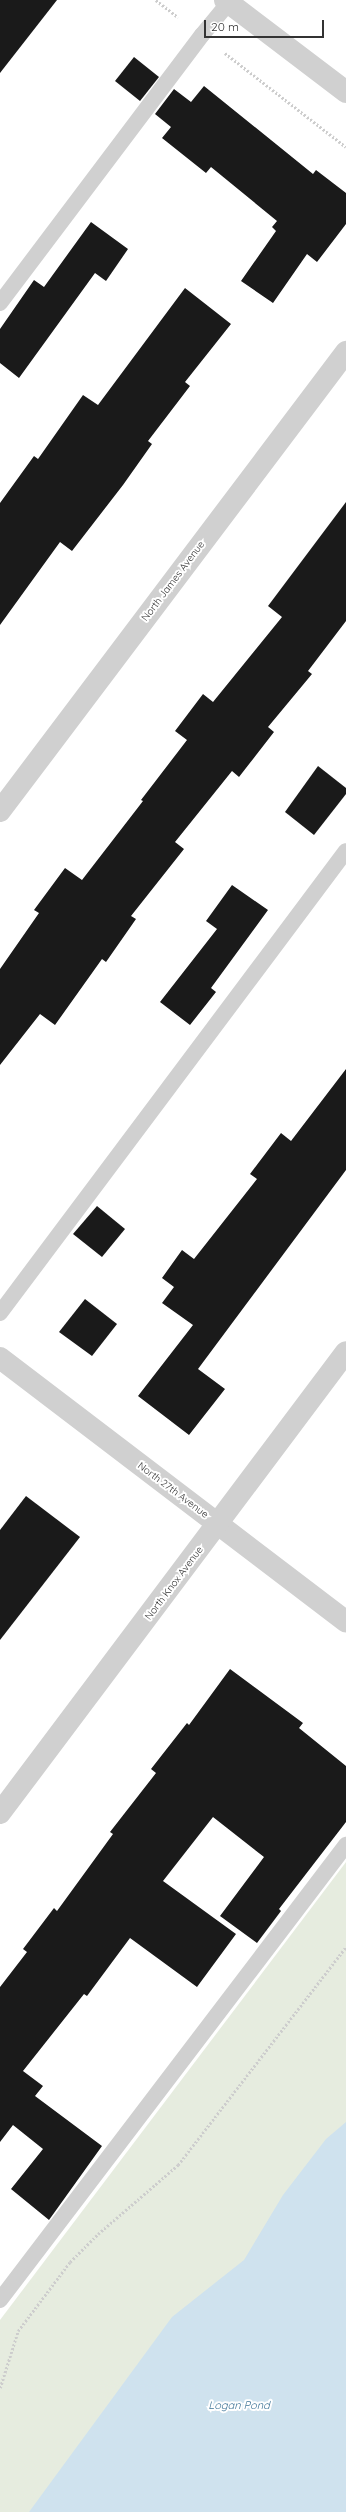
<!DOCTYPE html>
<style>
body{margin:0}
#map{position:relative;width:346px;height:2512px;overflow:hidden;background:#fff;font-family:Quicksand,sans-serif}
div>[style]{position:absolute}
.green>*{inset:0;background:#e6ecdf}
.water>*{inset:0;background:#cfe2ee}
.building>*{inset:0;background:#1a1a1a}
.path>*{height:2.5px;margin-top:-1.25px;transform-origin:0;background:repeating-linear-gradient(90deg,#cdcdcd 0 2px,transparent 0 4px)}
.service>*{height:16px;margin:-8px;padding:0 8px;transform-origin:8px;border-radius:8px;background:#d0d0d0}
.minor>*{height:22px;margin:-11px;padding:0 11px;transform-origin:11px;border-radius:11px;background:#d0d0d0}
.tertiary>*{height:22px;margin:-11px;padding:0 11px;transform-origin:11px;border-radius:11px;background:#d0d0d0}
span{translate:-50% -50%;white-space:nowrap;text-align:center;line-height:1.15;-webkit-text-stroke:4px #fff;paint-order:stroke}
.street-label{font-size:10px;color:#333}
.water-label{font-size:11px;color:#3f7597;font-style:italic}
.scale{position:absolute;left:204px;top:20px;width:120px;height:18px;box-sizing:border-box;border:2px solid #333;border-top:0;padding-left:5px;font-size:12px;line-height:14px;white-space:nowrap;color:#333;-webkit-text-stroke:3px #fff;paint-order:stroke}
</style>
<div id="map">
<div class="green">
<div style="clip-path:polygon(346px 1862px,346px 2512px,0 2512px,0 2320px)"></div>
</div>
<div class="water">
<div style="clip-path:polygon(346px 2122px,346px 2512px,29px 2512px,172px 2317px,244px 2260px,283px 2195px,326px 2139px)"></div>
</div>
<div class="building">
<div style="clip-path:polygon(0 0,57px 0,0 73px)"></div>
<div style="clip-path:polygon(134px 57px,159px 77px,140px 101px,115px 81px)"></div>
<div style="clip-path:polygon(204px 86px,313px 174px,316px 170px,346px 193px,346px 224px,317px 262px,307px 254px,273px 303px,241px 281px,276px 231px,272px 227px,277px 221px,211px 167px,206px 173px,162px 138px,171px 127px,155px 114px,174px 89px,191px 102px)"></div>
<div style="clip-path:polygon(91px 222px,128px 249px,106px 281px,95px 273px,19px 378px,0 363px,0 329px,34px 280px,44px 287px)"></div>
<div style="clip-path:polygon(185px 288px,231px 324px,185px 382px,190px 386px,148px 441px,152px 444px,123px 485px,72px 551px,60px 542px,0 625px,0 503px,34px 456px,38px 459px,83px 395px,98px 405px)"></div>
<div style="clip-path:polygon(346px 502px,346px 621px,308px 671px,312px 674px,268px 727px,274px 732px,239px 777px,232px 771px,175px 842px,184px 849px,131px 916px,136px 919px,106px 962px,102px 959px,55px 1025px,40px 1014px,0 1065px,0 969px,39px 913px,34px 910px,65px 868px,82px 880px,143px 801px,141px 800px,187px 740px,175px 731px,203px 694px,213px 702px,282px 617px,268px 606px)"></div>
<div style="clip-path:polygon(318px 766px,346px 788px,346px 794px,314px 835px,285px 812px)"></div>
<div style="clip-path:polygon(232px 885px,268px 910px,211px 988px,216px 992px,190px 1025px,160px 1002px,217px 929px,206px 921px)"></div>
<div style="clip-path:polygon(346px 1069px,346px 1170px,198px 1369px,225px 1389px,189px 1435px,138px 1396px,193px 1325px,162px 1303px,174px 1287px,162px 1278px,182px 1250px,194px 1259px,257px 1179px,250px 1174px,281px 1133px,291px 1141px)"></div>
<div style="clip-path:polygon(97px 1206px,125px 1229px,102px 1257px,73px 1234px)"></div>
<div style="clip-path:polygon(85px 1299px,117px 1324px,92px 1356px,59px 1332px)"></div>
<div style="clip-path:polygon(26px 1496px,80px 1537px,0 1640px,0 1530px)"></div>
<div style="clip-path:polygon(230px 1669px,303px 1723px,299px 1728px,346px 1766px,346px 1822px,279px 1909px,281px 1911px,257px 1943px,220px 1916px,264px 1857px,213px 1817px,163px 1881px,236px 1934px,197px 1987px,130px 1938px,87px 1996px,84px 1994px,23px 2071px,43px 2086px,35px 2096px,102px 2146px,49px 2220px,11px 2189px,43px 2149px,13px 2125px,0 2142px,0 1987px,27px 1952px,23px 1949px,54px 1908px,57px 1911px,113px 1834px,110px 1832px,156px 1773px,151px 1769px,187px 1723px,189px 1725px)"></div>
</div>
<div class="path">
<div style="left:156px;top:0;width:28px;rotate:38deg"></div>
<div style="left:225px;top:53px;width:153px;rotate:37.8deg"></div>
<div style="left:0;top:2388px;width:60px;rotate:-72.5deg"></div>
<div style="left:18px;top:2331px;width:86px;rotate:-53deg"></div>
<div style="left:70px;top:2262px;width:40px;rotate:-45deg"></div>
<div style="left:98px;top:2234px;width:106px;rotate:-40.8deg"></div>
<div style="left:178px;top:2165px;width:275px;rotate:-52.4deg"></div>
</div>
<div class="service">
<div style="left:0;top:303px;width:336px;rotate:-53deg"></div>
<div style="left:202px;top:35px;width:45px;rotate:-50.4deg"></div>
<div style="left:0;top:1313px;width:577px;rotate:-53.17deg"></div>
<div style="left:0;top:2300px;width:572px;rotate:-52.75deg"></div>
</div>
<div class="minor">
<div style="left:0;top:811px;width:575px;rotate:-52.99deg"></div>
<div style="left:0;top:1358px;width:435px;rotate:37.3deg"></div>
<div style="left:0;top:1813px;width:576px;rotate:-53.11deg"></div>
</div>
<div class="tertiary">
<div style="left:225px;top:0;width:152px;rotate:37.2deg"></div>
</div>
<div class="street-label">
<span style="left:173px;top:581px;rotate:-53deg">North James Avenue</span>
<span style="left:173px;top:1490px;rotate:37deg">North 27th Avenue</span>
<span style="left:174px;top:1583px;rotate:-53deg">North Knox Avenue</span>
</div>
<div class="water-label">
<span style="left:239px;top:2405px">Logan Pond</span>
</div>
<div class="scale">20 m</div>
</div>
